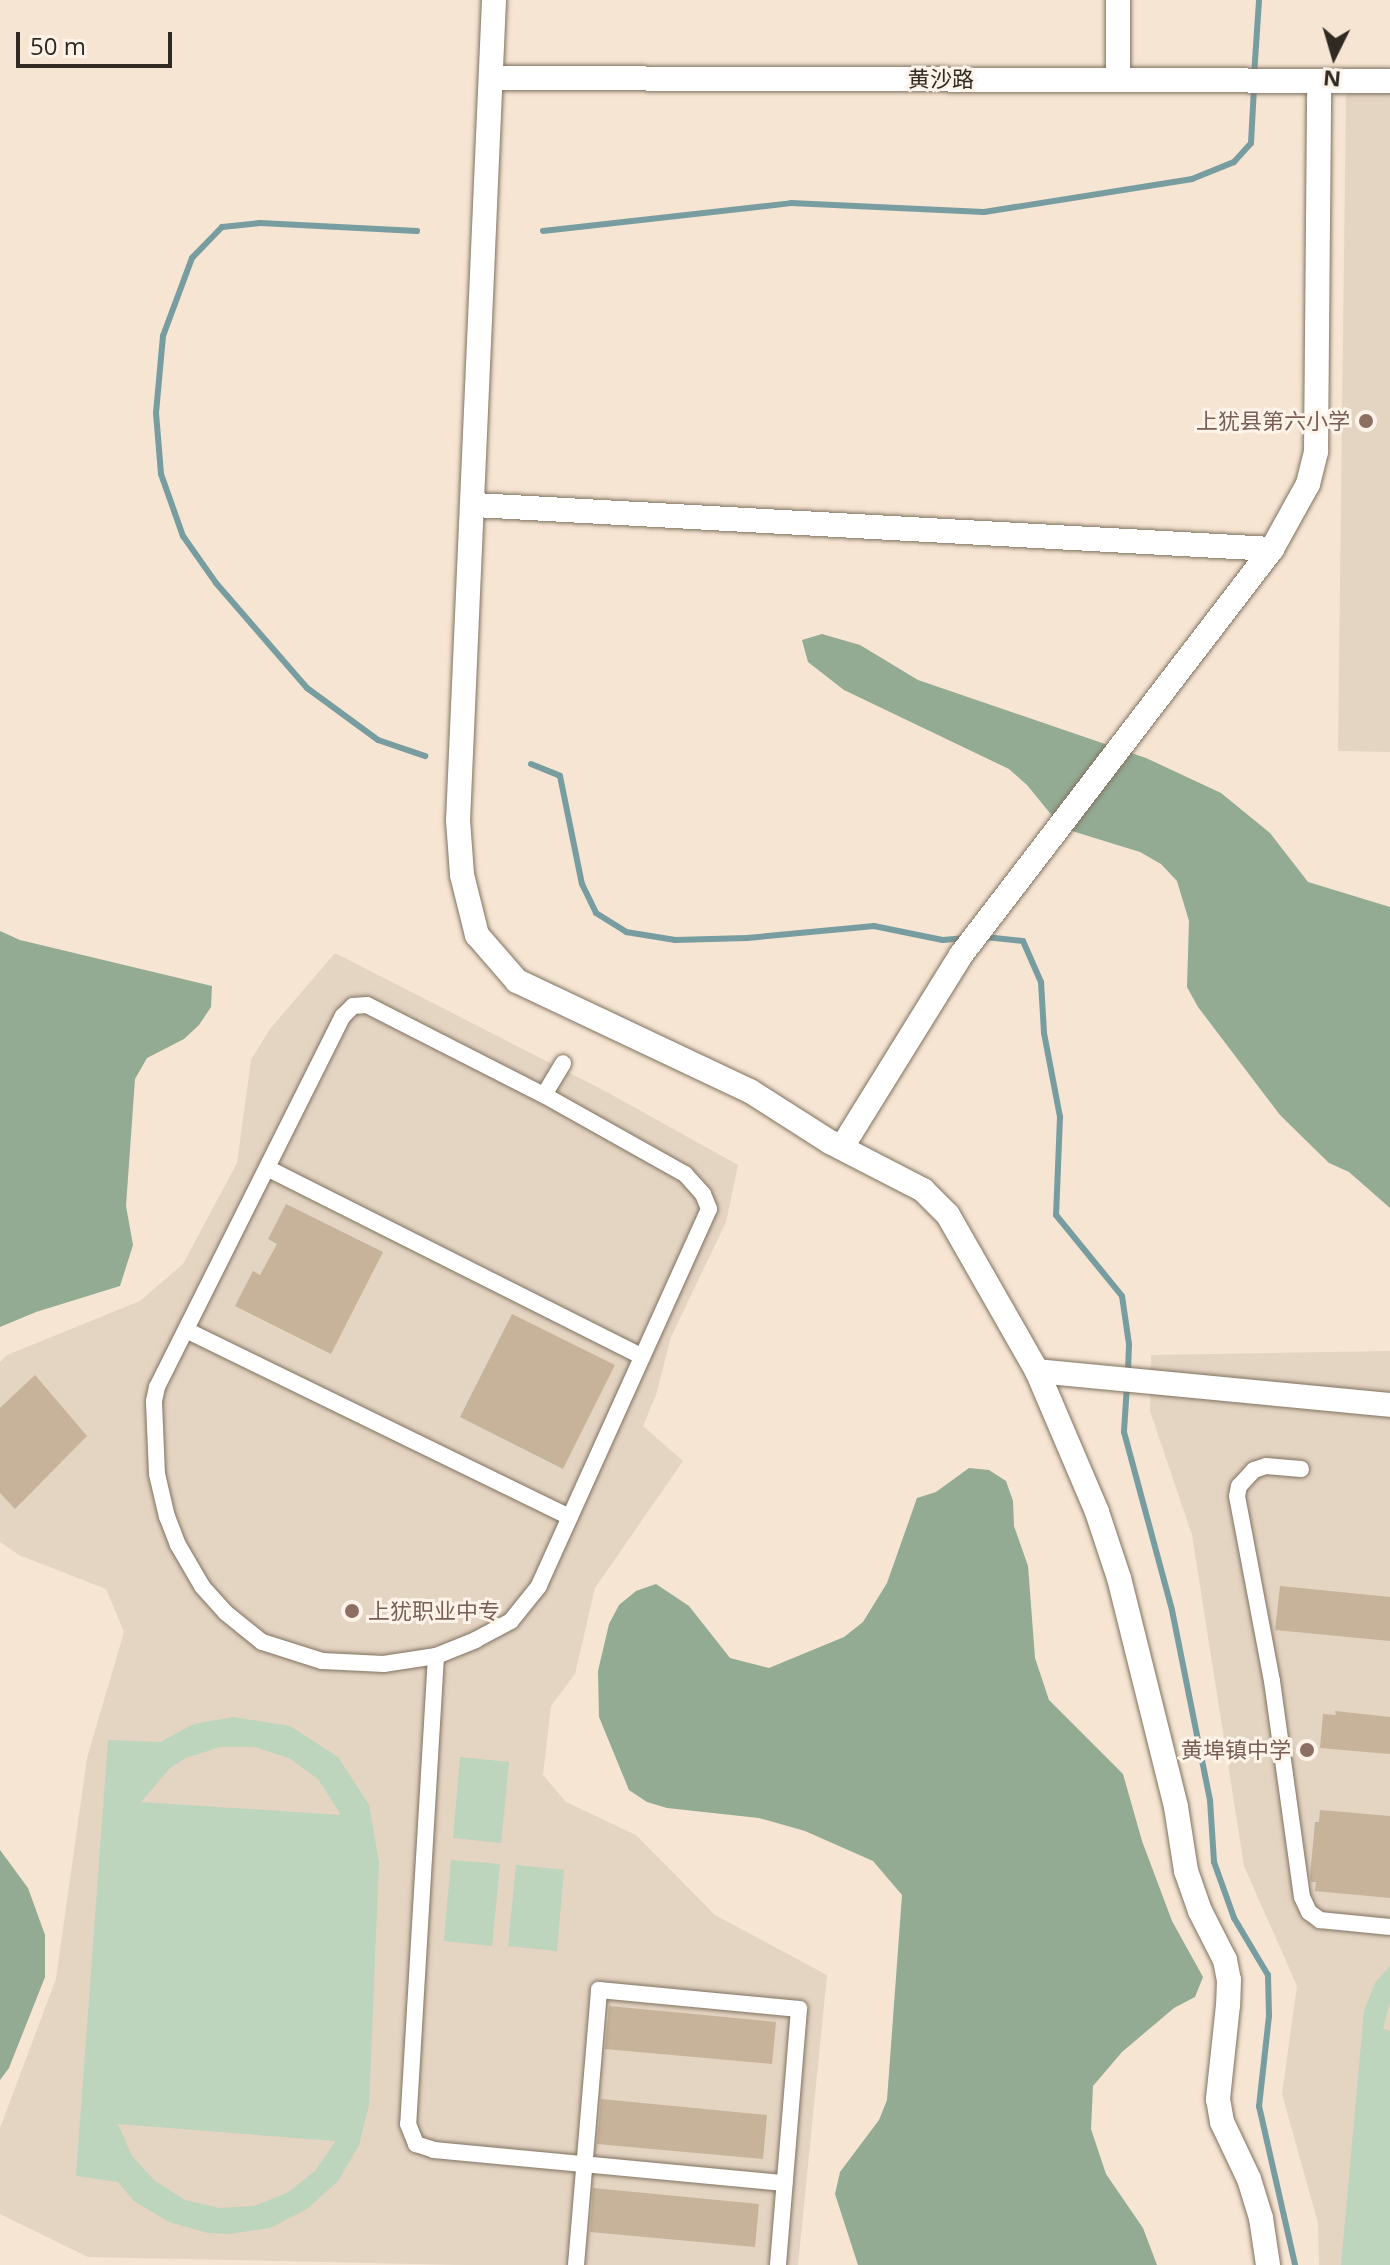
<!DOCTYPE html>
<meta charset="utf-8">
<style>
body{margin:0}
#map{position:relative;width:1390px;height:2265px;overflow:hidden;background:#f5e5d2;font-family:"Open Sans","Noto Sans SC",sans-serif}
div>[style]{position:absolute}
.education>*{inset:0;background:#e4d4c2}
.green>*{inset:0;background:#bdd4bd}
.forest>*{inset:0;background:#93aa93}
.stream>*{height:6px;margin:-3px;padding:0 3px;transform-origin:3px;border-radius:3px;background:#789da1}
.building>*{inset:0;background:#c7b39a}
.roads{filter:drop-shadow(0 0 2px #807261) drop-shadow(0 0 2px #807261)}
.street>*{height:16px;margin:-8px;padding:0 8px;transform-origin:8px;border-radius:8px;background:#fff}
.secondary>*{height:24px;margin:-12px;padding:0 12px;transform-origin:12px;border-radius:12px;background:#fff}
.dots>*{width:22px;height:22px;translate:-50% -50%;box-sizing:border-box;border:4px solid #fdf3e8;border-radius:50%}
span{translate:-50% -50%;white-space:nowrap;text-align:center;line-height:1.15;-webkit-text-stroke:6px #fdf3e8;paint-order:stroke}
.street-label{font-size:22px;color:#302a23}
.education-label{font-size:22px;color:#785e54}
.right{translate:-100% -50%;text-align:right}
.left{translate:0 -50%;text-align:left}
.north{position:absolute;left:1294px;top:16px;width:80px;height:80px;-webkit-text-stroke:6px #fdf3e8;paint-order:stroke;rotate:185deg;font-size:22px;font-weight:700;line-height:32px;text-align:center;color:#302a23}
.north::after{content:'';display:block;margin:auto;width:28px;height:36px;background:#302a23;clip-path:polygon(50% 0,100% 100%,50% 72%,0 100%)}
.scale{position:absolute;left:16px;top:32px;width:156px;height:36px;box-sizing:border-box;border:4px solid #302a23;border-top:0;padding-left:10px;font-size:24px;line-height:28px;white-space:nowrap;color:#302a23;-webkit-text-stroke:6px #fdf3e8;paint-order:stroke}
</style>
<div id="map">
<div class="education">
<div style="clip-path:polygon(1346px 90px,1390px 90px,1390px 752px,1338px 751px)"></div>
<div style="clip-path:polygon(335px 953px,605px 1091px,738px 1165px,726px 1222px,671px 1337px,656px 1395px,643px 1426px,683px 1461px,595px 1588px,575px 1674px,551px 1706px,543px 1775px,566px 1802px,636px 1835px,715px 1915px,827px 1975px,798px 2265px,462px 2265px,88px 2257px,0 2214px,0 2128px,56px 1979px,87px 1758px,124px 1632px,106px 1589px,19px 1555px,0 1542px,0 1362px,7px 1355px,140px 1301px,183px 1264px,237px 1163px,251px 1060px,270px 1029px)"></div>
<div style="clip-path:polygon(1390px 1351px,1390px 2265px,1319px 2265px,1318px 2223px,1282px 2094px,1297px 1986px,1244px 1866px,1192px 1535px,1150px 1411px,1151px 1355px)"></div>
</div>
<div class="green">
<div style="clip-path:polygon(evenodd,233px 1717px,290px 1726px,338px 1757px,369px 1805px,379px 1862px,369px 2105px,359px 2145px,338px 2181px,307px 2209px,270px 2228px,229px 2234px,208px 2233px,169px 2222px,134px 2201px,118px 2182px,76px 2176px,108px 1740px,160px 1742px,194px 1724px,233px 1717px,220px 1747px,255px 1747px,289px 1758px,318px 1779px,341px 1815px,141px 1802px,170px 1768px,186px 1758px,220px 1747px,233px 1717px,118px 2124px,334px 2141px,335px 2142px,315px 2171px,287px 2193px,254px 2206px,219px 2208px,185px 2200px,155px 2181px,132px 2156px,118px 2124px)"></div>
<div style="clip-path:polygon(460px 1757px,509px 1762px,501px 1843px,453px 1838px)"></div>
<div style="clip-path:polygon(451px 1860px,500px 1864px,492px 1946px,444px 1941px)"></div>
<div style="clip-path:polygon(516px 1865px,564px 1870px,557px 1951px,508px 1946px)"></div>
<div style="clip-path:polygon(1390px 1966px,1390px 2002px,1383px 2029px,1390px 2031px,1390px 2265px,1341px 2265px,1364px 2011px,1375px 1983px)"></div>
</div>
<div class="forest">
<div style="clip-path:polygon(822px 634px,860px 645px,918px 680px,1146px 758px,1221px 793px,1270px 833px,1308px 882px,1390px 907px,1390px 1208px,1349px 1172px,1329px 1163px,1280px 1115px,1198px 1007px,1187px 987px,1189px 921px,1177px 881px,1161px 864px,1140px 852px,1072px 831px,1054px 818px,1027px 785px,1009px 769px,844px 690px,808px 662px,802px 640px)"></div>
<div style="clip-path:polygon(0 931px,20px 940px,212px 986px,211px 1007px,199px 1025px,184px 1039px,147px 1058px,135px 1079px,126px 1206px,133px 1245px,120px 1286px,36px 1312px,0 1327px)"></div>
<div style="clip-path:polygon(969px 1468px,989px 1470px,1006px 1481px,1013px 1501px,1014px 1526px,1028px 1566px,1035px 1658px,1049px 1700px,1123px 1774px,1142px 1841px,1172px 1921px,1203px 1977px,1195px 1997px,1174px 2008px,1122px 2052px,1093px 2086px,1091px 2129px,1106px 2174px,1143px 2228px,1157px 2265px,858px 2265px,835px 2194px,840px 2172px,879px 2120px,887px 2100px,902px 1895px,873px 1861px,805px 1831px,759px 1818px,667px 1808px,647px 1802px,629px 1790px,599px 1717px,598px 1671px,609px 1624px,619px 1605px,636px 1591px,656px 1584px,689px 1606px,730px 1658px,769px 1668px,844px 1637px,863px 1622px,887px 1583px,917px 1498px,936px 1492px)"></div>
<div style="clip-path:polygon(0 1850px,28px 1888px,45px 1935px,45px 1977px,9px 2068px,0 2080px)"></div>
</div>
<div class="stream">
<div style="left:1254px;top:76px;width:76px;rotate:-86.2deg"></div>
<div style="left:417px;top:231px;width:157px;rotate:-177.1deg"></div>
<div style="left:260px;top:223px;width:38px;rotate:174deg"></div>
<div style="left:222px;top:227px;width:43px;rotate:134.1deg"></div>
<div style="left:192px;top:258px;width:83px;rotate:110.4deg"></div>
<div style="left:163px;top:336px;width:77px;rotate:95.2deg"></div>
<div style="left:156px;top:413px;width:61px;rotate:85.3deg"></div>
<div style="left:161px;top:474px;width:66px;rotate:70.5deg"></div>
<div style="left:183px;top:536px;width:57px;rotate:54.9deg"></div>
<div style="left:216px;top:583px;width:139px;rotate:49.1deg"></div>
<div style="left:307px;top:688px;width:88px;rotate:36.2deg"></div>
<div style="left:378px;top:740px;width:50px;rotate:18.8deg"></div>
<div style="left:543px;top:231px;width:250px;rotate:-6.4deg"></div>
<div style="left:791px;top:203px;width:193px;rotate:2.7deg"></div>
<div style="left:984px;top:212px;width:211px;rotate:-9deg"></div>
<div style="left:1192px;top:179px;width:45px;rotate:-22deg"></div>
<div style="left:1234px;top:162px;width:25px;rotate:-48deg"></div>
<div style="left:1251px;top:143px;width:56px;rotate:-86.9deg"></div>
<div style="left:531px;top:764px;width:31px;rotate:22deg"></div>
<div style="left:560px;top:776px;width:110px;rotate:78.5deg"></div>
<div style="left:582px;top:884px;width:32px;rotate:64deg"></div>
<div style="left:596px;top:913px;width:36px;rotate:32deg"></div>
<div style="left:626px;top:932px;width:50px;rotate:9.3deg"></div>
<div style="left:675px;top:940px;width:72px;rotate:-1.6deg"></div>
<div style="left:747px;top:938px;width:128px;rotate:-5.4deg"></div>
<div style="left:874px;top:926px;width:70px;rotate:11.5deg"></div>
<div style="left:943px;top:940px;width:23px;rotate:-5deg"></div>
<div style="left:985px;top:937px;width:38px;rotate:6deg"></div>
<div style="left:1023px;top:941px;width:45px;rotate:66.3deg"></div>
<div style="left:1041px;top:982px;width:51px;rotate:86.6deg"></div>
<div style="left:1044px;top:1033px;width:86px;rotate:79.2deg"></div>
<div style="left:1060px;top:1117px;width:98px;rotate:92.3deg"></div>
<div style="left:1056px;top:1215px;width:104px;rotate:50.8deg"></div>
<div style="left:1122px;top:1296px;width:49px;rotate:81.7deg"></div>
<div style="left:1129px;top:1344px;width:30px;rotate:92deg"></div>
<div style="left:1127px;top:1385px;width:47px;rotate:93.7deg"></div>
<div style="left:1124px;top:1432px;width:184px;rotate:74.9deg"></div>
<div style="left:1172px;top:1610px;width:194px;rotate:78.7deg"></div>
<div style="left:1210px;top:1800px;width:62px;rotate:86.3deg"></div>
<div style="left:1214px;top:1862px;width:59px;rotate:70.3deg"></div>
<div style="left:1234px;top:1918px;width:66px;rotate:59.2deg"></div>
<div style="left:1268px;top:1975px;width:41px;rotate:88.6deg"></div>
<div style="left:1269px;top:2016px;width:91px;rotate:96.3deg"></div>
<div style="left:1259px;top:2106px;width:163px;rotate:77.2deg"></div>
</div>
<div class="building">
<div style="clip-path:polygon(286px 1204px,383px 1252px,331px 1354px,235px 1306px,253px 1271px,260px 1275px,277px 1244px,268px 1239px)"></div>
<div style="clip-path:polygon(512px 1314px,615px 1365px,563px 1469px,460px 1417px)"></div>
<div style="clip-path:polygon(35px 1375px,87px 1436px,15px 1509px,0 1493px,0 1408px)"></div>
<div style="clip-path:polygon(1280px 1586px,1390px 1597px,1390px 1641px,1275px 1630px)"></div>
<div style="clip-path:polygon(1335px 1711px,1390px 1717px,1390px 1754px,1320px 1748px,1323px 1714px,1336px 1715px)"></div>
<div style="clip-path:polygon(1320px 1810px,1390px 1816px,1390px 1898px,1315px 1891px,1316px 1882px,1311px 1882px,1310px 1876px,1315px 1822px,1319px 1822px)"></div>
<div style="clip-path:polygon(609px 2006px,776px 2022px,772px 2064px,605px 2049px)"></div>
<div style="clip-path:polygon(601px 2099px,767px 2115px,763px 2159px,597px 2144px)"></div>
<div style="clip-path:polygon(593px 2188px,759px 2204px,755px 2247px,590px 2232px)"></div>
</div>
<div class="roads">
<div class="street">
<div style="left:544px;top:1095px;width:162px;rotate:29.3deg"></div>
<div style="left:685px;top:1174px;width:27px;rotate:48deg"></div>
<div style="left:703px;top:1194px;width:16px;rotate:68deg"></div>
<div style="left:709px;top:1209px;width:414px;rotate:114.3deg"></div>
<div style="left:539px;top:1586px;width:45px;rotate:128.7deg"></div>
<div style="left:511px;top:1621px;width:40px;rotate:152deg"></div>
<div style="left:476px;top:1640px;width:43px;rotate:158.2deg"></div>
<div style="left:436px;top:1656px;width:53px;rotate:171.3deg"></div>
<div style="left:384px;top:1664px;width:62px;rotate:-177.2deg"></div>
<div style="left:322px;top:1661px;width:63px;rotate:-162.4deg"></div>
<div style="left:262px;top:1642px;width:46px;rotate:-141.1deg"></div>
<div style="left:226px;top:1613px;width:36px;rotate:-132deg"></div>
<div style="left:202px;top:1586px;width:48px;rotate:-120.3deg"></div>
<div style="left:178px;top:1545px;width:30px;rotate:-111deg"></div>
<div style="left:167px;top:1517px;width:44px;rotate:-103.1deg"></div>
<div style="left:157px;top:1474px;width:73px;rotate:-92.4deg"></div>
<div style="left:154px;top:1401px;width:14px;rotate:-78deg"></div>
<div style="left:157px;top:1387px;width:415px;rotate:-63.4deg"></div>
<div style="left:343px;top:1016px;width:14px;rotate:-45deg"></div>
<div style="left:353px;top:1006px;width:14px;rotate:-4deg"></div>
<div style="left:367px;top:1005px;width:199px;rotate:27deg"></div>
<div style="left:544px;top:1095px;width:37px;rotate:-59deg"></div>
<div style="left:267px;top:1168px;width:420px;rotate:26.7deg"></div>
<div style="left:186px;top:1330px;width:427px;rotate:26deg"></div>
<div style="left:1301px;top:1469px;width:35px;rotate:-175deg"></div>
<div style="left:1266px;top:1466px;width:13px;rotate:162deg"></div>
<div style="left:1254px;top:1470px;width:22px;rotate:133deg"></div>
<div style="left:1239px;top:1486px;width:10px;rotate:101deg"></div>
<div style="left:1237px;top:1496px;width:188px;rotate:79.3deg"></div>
<div style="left:1272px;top:1681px;width:218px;rotate:82.1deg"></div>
<div style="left:1302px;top:1897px;width:17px;rotate:65deg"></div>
<div style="left:1309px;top:1912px;width:14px;rotate:36deg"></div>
<div style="left:1320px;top:1920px;width:70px;rotate:5.7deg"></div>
<div style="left:436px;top:1656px;width:469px;rotate:93.4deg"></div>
<div style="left:408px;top:2124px;width:22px;rotate:68deg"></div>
<div style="left:416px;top:2144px;width:19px;rotate:18deg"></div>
<div style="left:434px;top:2150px;width:352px;rotate:5.4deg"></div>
<div style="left:576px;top:2265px;width:276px;rotate:-85.2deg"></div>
<div style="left:599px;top:1990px;width:201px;rotate:5.4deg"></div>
<div style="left:799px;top:2009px;width:257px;rotate:94.7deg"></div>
</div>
<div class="secondary">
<div style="left:494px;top:0;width:821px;rotate:92.51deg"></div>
<div style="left:458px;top:820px;width:55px;rotate:85.8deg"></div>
<div style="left:462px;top:875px;width:62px;rotate:76deg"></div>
<div style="left:477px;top:935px;width:61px;rotate:49deg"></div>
<div style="left:517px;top:981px;width:258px;rotate:25.3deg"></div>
<div style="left:750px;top:1091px;width:95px;rotate:32.5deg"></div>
<div style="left:830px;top:1142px;width:105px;rotate:27.3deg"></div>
<div style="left:923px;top:1190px;width:35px;rotate:45deg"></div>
<div style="left:948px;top:1215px;width:180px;rotate:60.3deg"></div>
<div style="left:1037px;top:1371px;width:153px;rotate:66.9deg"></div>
<div style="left:1097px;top:1512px;width:70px;rotate:71.6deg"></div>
<div style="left:1119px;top:1578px;width:236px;rotate:76deg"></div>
<div style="left:1176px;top:1807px;width:65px;rotate:81.1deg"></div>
<div style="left:1186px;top:1871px;width:42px;rotate:70.7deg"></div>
<div style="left:1200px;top:1911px;width:55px;rotate:63deg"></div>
<div style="left:1225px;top:1960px;width:20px;rotate:79deg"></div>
<div style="left:1229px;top:1980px;width:25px;rotate:92deg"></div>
<div style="left:1228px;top:2005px;width:95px;rotate:96.1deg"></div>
<div style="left:1218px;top:2099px;width:23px;rotate:80deg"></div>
<div style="left:1222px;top:2122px;width:63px;rotate:64.7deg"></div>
<div style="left:1249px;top:2179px;width:41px;rotate:72.9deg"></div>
<div style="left:1261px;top:2218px;width:48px;rotate:81.5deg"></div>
<div style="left:1118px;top:0;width:79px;rotate:90deg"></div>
<div style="left:492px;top:78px;width:898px;rotate:0.19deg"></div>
<div style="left:475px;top:505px;width:798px;rotate:3.16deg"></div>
<div style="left:842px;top:1147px;width:226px;rotate:-58.2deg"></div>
<div style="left:961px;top:955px;width:511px;rotate:-52.55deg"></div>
<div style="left:1272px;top:549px;width:74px;rotate:-61deg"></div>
<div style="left:1308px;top:484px;width:34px;rotate:-76deg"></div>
<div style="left:1316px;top:451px;width:370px;rotate:-89.5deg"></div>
<div style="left:1037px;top:1371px;width:355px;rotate:5.5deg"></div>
</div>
</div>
<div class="dots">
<div style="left:1366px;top:421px;background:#8d6e63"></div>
<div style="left:352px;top:1611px;background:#8d6e63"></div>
<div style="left:1307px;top:1750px;background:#8d6e63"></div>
</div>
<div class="street-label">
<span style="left:941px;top:79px">黄沙路</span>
</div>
<div class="education-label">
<span class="right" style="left:1350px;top:421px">上犹县第六小学</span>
<span class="left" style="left:368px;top:1611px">上犹职业中专</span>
<span class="right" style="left:1291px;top:1750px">黄埠镇中学</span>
</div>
<div class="north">N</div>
<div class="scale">50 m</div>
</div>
